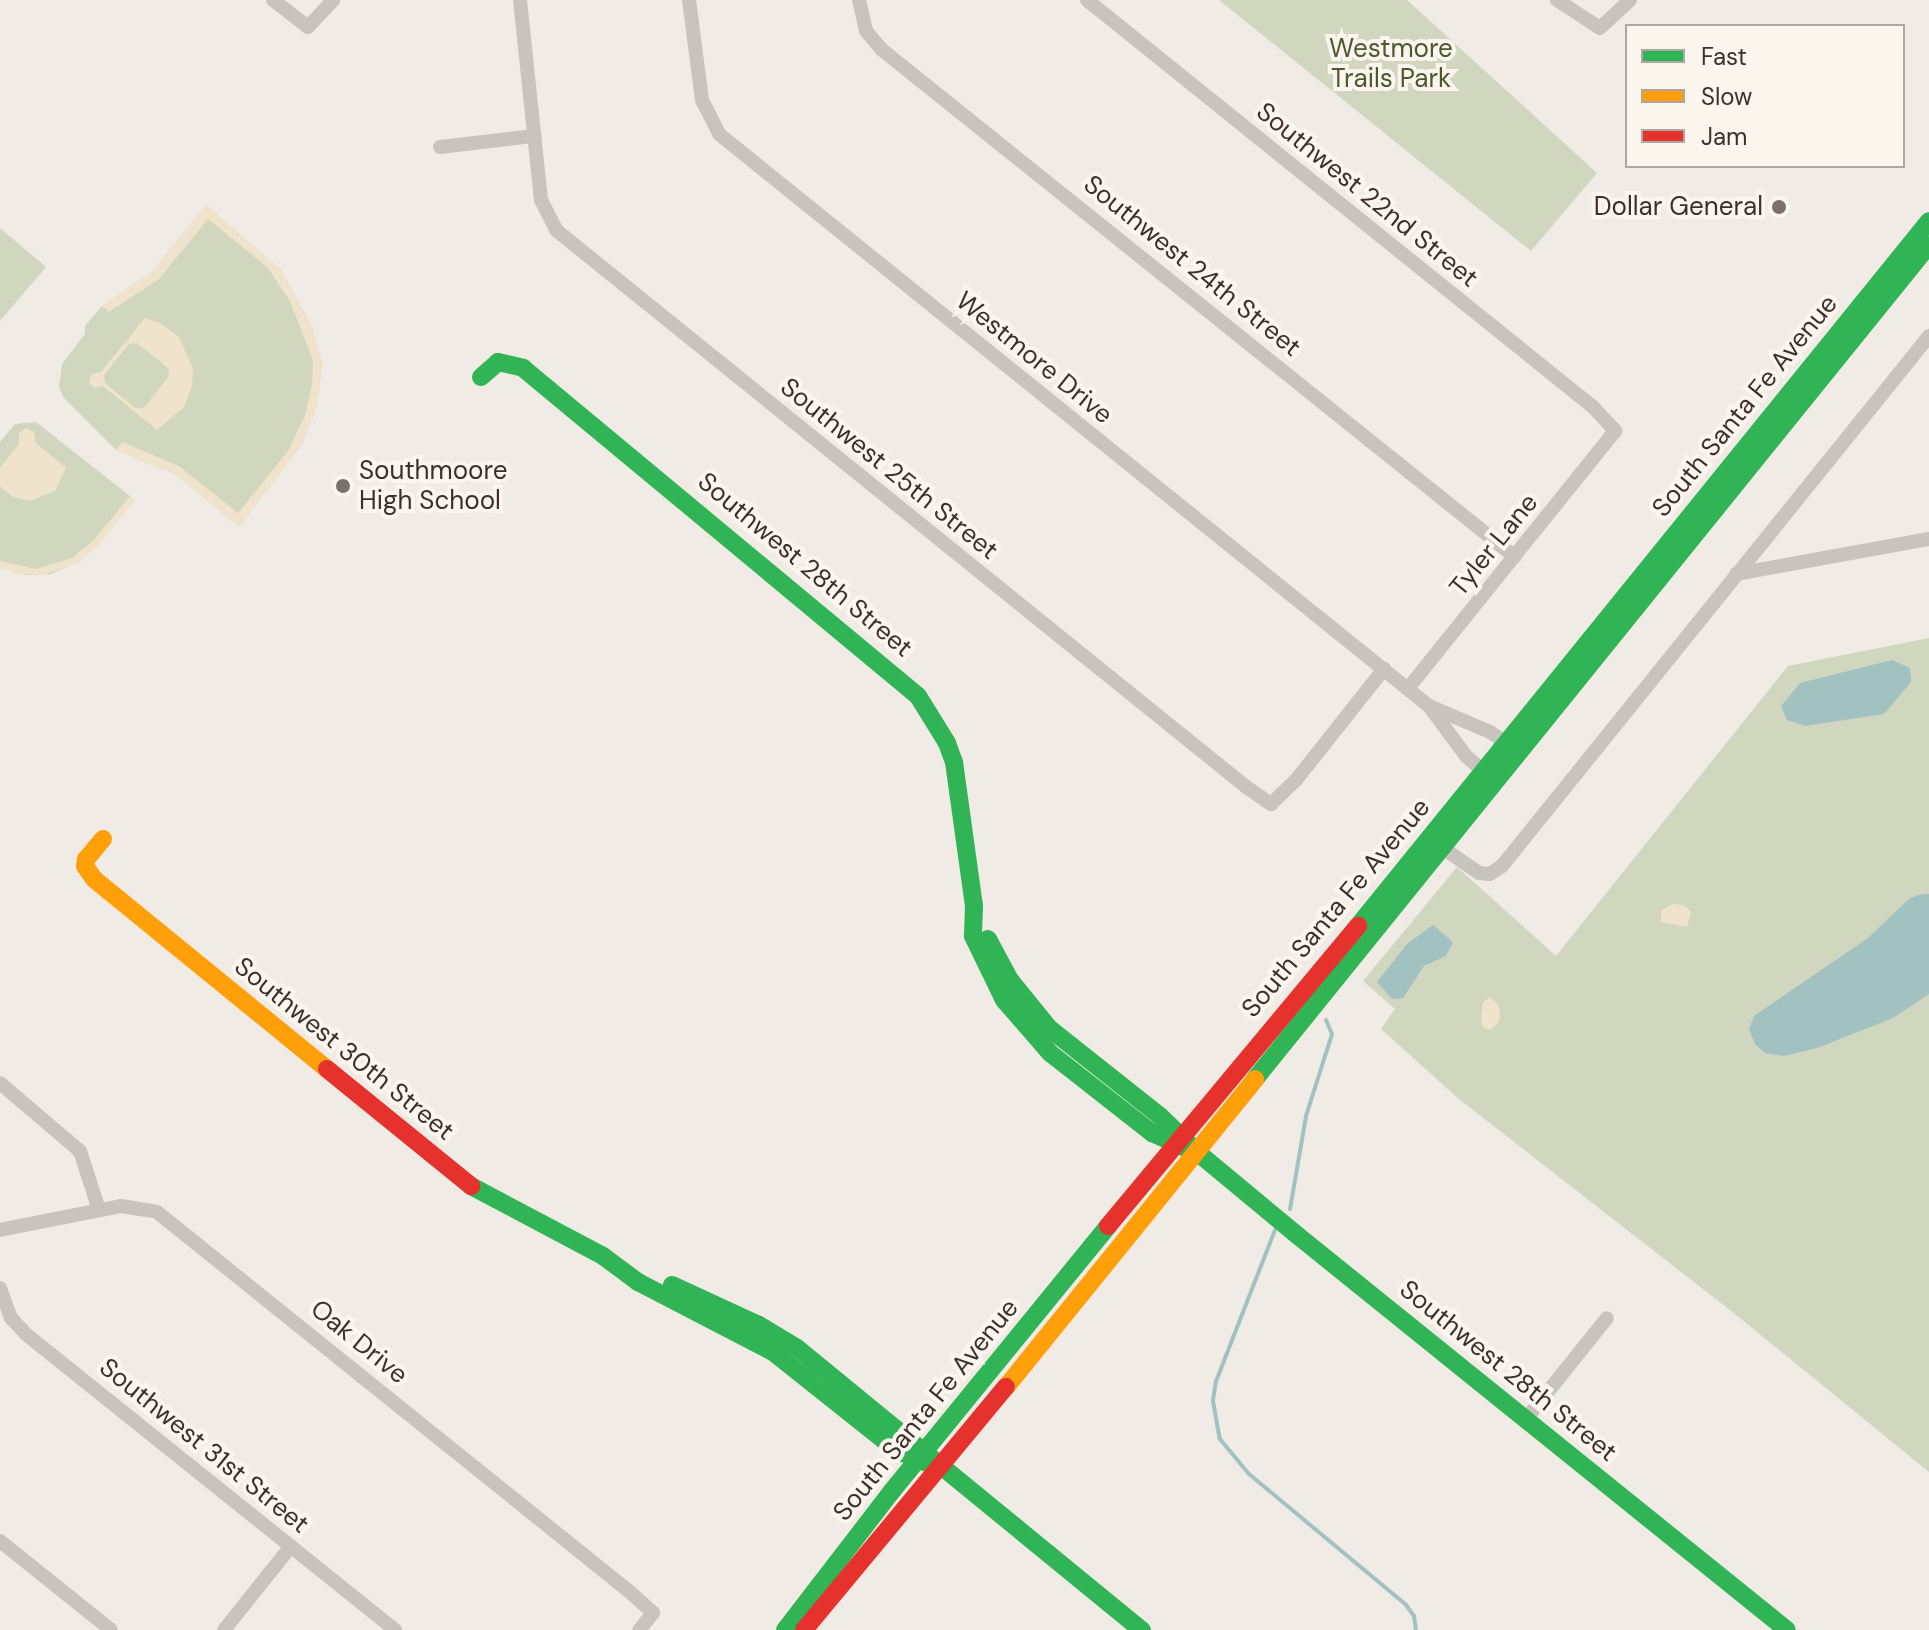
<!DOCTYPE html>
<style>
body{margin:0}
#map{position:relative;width:1929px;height:1630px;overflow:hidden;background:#f0ebe5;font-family:"DM Sans",sans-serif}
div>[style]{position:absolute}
.green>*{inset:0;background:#d1d6bf}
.sand>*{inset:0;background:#efe3cc}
.water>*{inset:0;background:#a1c2c1}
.stream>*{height:4px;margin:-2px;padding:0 2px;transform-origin:2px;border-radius:2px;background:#a1c2c1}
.street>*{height:14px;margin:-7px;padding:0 7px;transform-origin:7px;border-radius:7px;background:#c9c3be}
.fast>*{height:18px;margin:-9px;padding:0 9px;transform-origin:9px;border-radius:9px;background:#30b455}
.slow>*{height:18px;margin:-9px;padding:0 9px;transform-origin:9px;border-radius:9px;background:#ff9f0a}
.jam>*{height:18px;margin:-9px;padding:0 9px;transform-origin:9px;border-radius:9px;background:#e5322d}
.dots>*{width:22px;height:22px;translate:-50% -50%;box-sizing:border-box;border:4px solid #fbf5ee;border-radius:50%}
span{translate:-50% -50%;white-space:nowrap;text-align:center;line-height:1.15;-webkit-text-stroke:8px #fbf5ee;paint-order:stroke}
.park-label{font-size:26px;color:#4a5a2e}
.street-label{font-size:26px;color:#3b302b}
.poi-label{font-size:26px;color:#3b302b}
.right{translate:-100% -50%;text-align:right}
.left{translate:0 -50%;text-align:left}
.legend{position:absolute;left:1625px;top:24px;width:280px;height:144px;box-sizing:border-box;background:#fbf5ee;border:2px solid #aea6a0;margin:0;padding:10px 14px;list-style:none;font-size:24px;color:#3b302b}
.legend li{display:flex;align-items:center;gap:16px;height:40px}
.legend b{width:40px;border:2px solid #aea6a0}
</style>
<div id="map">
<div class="green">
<div style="clip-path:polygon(1219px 0,1407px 0,1597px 173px,1531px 251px)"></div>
<div style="clip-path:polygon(206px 205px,281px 270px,312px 326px,322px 362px,317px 406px,302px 444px,239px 527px,175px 474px,116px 450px,64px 398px,59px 387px,62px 364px,85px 334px,85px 326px,102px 306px,152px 272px)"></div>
<div style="clip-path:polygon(0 228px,46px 267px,0 321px)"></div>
<div style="clip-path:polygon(36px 422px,135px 500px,80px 561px,51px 574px,27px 575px,0 568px,0 442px,15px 424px)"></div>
<div style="clip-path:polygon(1929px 638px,1929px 1472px,1735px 1314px,1459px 1099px,1381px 1029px,1395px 1009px,1363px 981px,1457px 867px,1556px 956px,1788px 666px)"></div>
</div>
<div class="sand">
<div style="clip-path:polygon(206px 205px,281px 270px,312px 326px,322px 362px,317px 406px,302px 444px,239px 527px,175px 474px,116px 450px,122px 442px,179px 466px,238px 513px,288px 451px,305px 415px,312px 385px,313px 360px,290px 301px,267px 267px,208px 219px,159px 279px,109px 312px,102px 306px,152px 272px)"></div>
<div style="clip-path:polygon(evenodd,145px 318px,160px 323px,179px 337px,193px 369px,192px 386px,184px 407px,157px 430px,103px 386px,95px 388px,89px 382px,92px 374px,101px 372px,145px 318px,137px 343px,168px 368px,169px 376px,144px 408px,135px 408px,105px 383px,104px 375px,129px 344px,137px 343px)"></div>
<div style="clip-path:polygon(26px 428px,34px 432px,36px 443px,66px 468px,55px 491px,30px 501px,13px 497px,0 486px,0 468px,19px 444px,19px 433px)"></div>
<div style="clip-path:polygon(130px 496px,135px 500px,97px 547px,75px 564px,43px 575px,17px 574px,0 568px,0 561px,36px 569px,72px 558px,93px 541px)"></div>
<div style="clip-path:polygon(1672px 904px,1684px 905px,1691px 912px,1687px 927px,1661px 922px,1661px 911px)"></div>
<div style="clip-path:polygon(1490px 997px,1498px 1004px,1500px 1014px,1499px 1022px,1490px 1030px,1483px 1027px,1481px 1021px,1483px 1002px)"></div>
</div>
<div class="water">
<div style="clip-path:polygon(1892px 660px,1910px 668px,1911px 682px,1884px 714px,1805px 726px,1787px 720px,1781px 706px,1800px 683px)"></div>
<div style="clip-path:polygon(1922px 894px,1929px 894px,1929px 994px,1893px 1018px,1817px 1048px,1784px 1056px,1765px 1053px,1755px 1044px,1749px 1029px,1754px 1016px,1868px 938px,1910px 898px)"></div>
<div style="clip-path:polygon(1433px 925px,1453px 942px,1446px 956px,1424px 966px,1403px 998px,1392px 999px,1377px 982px,1407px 944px)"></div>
</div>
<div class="stream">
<div style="left:1290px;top:1209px;width:94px;rotate:-80.2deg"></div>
<div style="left:1306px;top:1116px;width:86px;rotate:-72.4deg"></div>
<div style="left:1332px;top:1034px;width:15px;rotate:-113deg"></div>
<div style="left:1275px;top:1230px;width:162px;rotate:111.3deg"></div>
<div style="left:1216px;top:1381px;width:20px;rotate:99deg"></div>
<div style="left:1213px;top:1401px;width:39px;rotate:80deg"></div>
<div style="left:1220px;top:1439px;width:45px;rotate:50.4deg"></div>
<div style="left:1249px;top:1474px;width:204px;rotate:39.8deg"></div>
<div style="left:1406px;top:1605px;width:14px;rotate:54deg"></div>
<div style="left:1414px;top:1616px;width:14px;rotate:82deg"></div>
</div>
<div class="street">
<div style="left:273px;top:0;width:44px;rotate:37.6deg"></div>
<div style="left:308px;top:27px;width:37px;rotate:-47deg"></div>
<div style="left:520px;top:0;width:201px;rotate:84deg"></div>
<div style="left:541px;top:200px;width:34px;rotate:63deg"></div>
<div style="left:556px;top:230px;width:885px;rotate:38.9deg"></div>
<div style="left:1245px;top:786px;width:32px;rotate:35deg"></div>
<div style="left:1271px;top:804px;width:35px;rotate:-44deg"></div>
<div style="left:1296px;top:780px;width:142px;rotate:-51.6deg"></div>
<div style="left:689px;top:0;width:101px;rotate:82.6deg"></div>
<div style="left:702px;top:100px;width:38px;rotate:63deg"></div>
<div style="left:719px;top:134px;width:912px;rotate:38.86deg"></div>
<div style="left:1429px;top:706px;width:62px;rotate:53.5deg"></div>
<div style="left:1466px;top:756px;width:30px;rotate:41deg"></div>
<div style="left:859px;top:0;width:32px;rotate:77deg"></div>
<div style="left:866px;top:31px;width:23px;rotate:50deg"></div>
<div style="left:881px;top:49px;width:812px;rotate:38.7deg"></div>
<div style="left:1087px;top:0;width:649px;rotate:38.81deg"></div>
<div style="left:1593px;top:407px;width:33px;rotate:47deg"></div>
<div style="left:1615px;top:431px;width:330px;rotate:128.8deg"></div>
<div style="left:1557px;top:0;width:51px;rotate:33.1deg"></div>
<div style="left:1600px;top:28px;width:41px;rotate:-43deg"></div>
<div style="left:440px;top:147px;width:95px;rotate:-6.7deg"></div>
<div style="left:1736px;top:574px;width:196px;rotate:-10.3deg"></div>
<div style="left:1429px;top:706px;width:66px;rotate:23.1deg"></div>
<div style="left:1490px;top:732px;width:29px;rotate:34deg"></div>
<div style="left:1440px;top:846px;width:47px;rotate:34.7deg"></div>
<div style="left:1479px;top:873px;width:11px;rotate:5deg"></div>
<div style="left:1490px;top:874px;width:14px;rotate:-34deg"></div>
<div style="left:1502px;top:866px;width:681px;rotate:-51.14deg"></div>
<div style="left:0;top:1083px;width:105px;rotate:40.4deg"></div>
<div style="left:80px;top:1151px;width:62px;rotate:72.1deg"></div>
<div style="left:0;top:1230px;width:123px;rotate:-11.2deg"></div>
<div style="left:121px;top:1206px;width:36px;rotate:9deg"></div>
<div style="left:157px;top:1212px;width:607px;rotate:38.78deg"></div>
<div style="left:630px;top:1592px;width:31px;rotate:42deg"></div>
<div style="left:653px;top:1613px;width:22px;rotate:129deg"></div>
<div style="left:0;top:1288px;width:32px;rotate:70deg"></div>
<div style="left:11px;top:1318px;width:23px;rotate:47deg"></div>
<div style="left:27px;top:1335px;width:472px;rotate:38.7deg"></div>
<div style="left:1526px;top:1419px;width:129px;rotate:-51.3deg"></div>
<div style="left:0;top:1541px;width:142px;rotate:38.7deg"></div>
<div style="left:224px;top:1630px;width:107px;rotate:-51.4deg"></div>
</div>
<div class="fast">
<div style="left:481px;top:377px;width:23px;rotate:-41deg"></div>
<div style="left:498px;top:362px;width:26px;rotate:13deg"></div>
<div style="left:523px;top:368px;width:513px;rotate:39.71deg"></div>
<div style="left:918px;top:696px;width:55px;rotate:58.3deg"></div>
<div style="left:947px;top:743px;width:20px;rotate:70deg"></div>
<div style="left:954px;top:762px;width:145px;rotate:82.1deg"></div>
<div style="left:974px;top:906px;width:30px;rotate:92deg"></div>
<div style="left:973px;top:936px;width:71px;rotate:64.2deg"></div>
<div style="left:1004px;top:1000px;width:70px;rotate:49deg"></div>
<div style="left:1050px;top:1053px;width:130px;rotate:38.1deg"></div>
<div style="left:1152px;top:1133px;width:37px;rotate:24deg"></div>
<div style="left:1358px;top:926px;width:907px;rotate:-50.99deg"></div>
<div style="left:988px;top:939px;width:47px;rotate:61.8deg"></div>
<div style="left:1010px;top:980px;width:62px;rotate:50.9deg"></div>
<div style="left:1049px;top:1028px;width:142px;rotate:38.4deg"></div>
<div style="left:1160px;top:1116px;width:52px;rotate:44.2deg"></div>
<div style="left:1197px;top:1152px;width:130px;rotate:39.7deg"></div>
<div style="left:1297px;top:1235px;width:629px;rotate:38.87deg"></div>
<div style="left:1255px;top:1079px;width:1072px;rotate:-51.06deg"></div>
<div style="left:471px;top:1186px;width:149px;rotate:27.9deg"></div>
<div style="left:603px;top:1256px;width:44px;rotate:36.6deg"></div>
<div style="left:638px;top:1282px;width:152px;rotate:27.4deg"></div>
<div style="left:773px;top:1352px;width:157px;rotate:38.5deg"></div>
<div style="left:896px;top:1450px;width:36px;rotate:23deg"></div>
<div style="left:672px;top:1285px;width:96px;rotate:24.7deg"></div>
<div style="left:759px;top:1325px;width:44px;rotate:31.2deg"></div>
<div style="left:797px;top:1348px;width:446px;rotate:39.3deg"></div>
<div style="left:785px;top:1630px;width:175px;rotate:-52.4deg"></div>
<div style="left:892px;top:1491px;width:342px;rotate:-50.8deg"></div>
</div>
<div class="slow">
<div style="left:103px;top:839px;width:26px;rotate:130deg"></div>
<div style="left:86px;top:859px;width:7px;rotate:98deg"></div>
<div style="left:85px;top:866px;width:16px;rotate:55deg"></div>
<div style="left:94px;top:879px;width:301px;rotate:39.2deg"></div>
<div style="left:1006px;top:1387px;width:396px;rotate:-51deg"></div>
</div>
<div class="jam">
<div style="left:327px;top:1069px;width:186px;rotate:39.1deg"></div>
<div style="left:1108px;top:1226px;width:391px;rotate:-50.2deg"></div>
<div style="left:804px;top:1630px;width:316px;rotate:-50.3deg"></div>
</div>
<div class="dots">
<div style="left:1779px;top:207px;background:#7a716c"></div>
<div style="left:343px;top:486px;background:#7a716c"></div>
</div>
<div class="park-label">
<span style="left:1391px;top:64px">Westmore<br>Trails Park</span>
</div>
<div class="street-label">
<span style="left:1367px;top:195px;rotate:39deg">Southwest 22nd Street</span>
<span style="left:1192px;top:266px;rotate:39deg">Southwest 24th Street</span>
<span style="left:1034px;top:358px;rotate:39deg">Westmore Drive</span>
<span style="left:1745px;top:406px;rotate:-51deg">South Santa Fe Avenue</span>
<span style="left:889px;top:469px;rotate:39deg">Southwest 25th Street</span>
<span style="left:1494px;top:545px;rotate:-51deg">Tyler Lane</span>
<span style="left:805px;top:565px;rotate:40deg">Southwest 28th Street</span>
<span style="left:1336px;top:908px;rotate:-50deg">South Santa Fe Avenue</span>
<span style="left:344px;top:1049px;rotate:39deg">Southwest 30th Street</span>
<span style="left:359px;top:1342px;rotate:39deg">Oak Drive</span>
<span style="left:1508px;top:1371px;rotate:39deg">Southwest 28th Street</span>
<span style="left:926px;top:1410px;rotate:-51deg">South Santa Fe Avenue</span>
<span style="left:204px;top:1446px;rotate:39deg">Southwest 31st Street</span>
</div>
<div class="poi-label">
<span class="right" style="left:1763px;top:207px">Dollar General</span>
<span class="left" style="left:359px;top:486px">Southmoore<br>High School</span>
</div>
<ul class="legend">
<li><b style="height:10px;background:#30b455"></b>Fast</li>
<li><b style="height:10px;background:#ff9f0a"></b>Slow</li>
<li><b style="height:10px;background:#e5322d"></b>Jam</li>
</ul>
</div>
